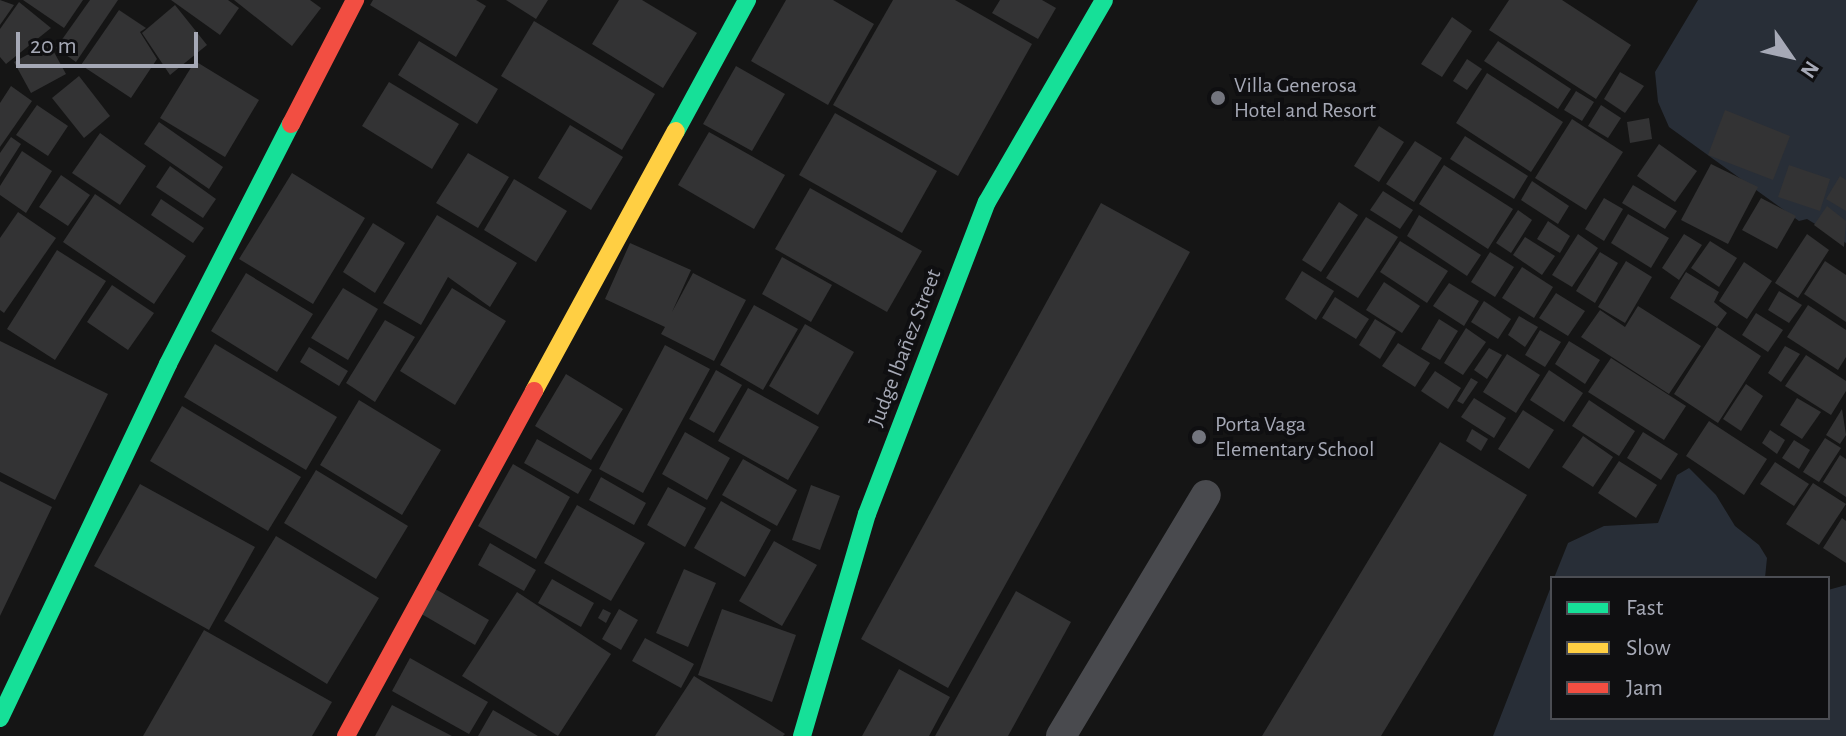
<!DOCTYPE html>
<meta charset="utf-8">
<style>
body{margin:0}
#map{position:relative;width:1846px;height:736px;overflow:hidden;background:#151515;font-family:"Alegreya Sans",sans-serif}
div>[style]{position:absolute}
.water>*{inset:0;background:#282e37}
.building>*{inset:0;background:#333334}
.lane>*{height:30px;margin:-15px;padding:0 15px;transform-origin:15px;border-radius:15px;background:#494a4e}
.fast>*{height:18px;margin:-9px;padding:0 9px;transform-origin:9px;border-radius:9px;background:#16e098}
.slow>*{height:18px;margin:-9px;padding:0 9px;transform-origin:9px;border-radius:9px;background:#ffcf43}
.jam>*{height:18px;margin:-9px;padding:0 9px;transform-origin:9px;border-radius:9px;background:#f24e42}
.dots>*{width:22px;height:22px;translate:-50% -50%;box-sizing:border-box;border:4px solid #0f0f11;border-radius:50%}
span{translate:-50% -50%;white-space:nowrap;text-align:center;line-height:1.15;-webkit-text-stroke:8px #0f0f11;paint-order:stroke}
.poi-label{font-size:22px;color:#a6a9b6}
.left{translate:0 -50%;text-align:left}
.street-label{font-size:22px;color:#a6a9b6}
.legend{position:absolute;left:1550px;top:576px;width:280px;height:144px;box-sizing:border-box;background:#0f0f11;border:2px solid #4b4d53;margin:0;padding:10px 14px;list-style:none;font-size:24px;color:#a6a9b6}
.legend li{display:flex;align-items:center;gap:16px;height:40px}
.legend b{width:40px;border:2px solid #4b4d53}
.north{position:absolute;left:1750px;top:16px;width:80px;height:80px;-webkit-text-stroke:6px #0f0f11;paint-order:stroke;rotate:124deg;font-size:22px;font-weight:700;line-height:32px;text-align:center;color:#a6a9b6}
.north::after{content:'';display:block;margin:auto;width:28px;height:36px;background:#a6a9b6;clip-path:polygon(50% 0,100% 100%,50% 72%,0 100%)}
.scale{position:absolute;left:16px;top:32px;width:182px;height:36px;box-sizing:border-box;border:4px solid #a6a9b6;border-top:0;padding-left:10px;font-size:24px;line-height:28px;white-space:nowrap;color:#a6a9b6;-webkit-text-stroke:6px #0f0f11;paint-order:stroke}
</style>
<div id="map">
<div class="water">
<div style="clip-path:polygon(1698px 0,1846px 0,1846px 243px,1807px 219px,1799px 221px,1669px 127px,1658px 102px,1655px 72px)"></div>
<div style="clip-path:polygon(1689px 468px,1716px 495px,1735px 526px,1759px 545px,1767px 558px,1765px 578px,1554px 578px,1568px 543px,1604px 526px,1658px 523px,1677px 475px)"></div>
<div style="clip-path:polygon(1552px 584px,1552px 718px,1828px 718px,1828px 590px,1846px 585px,1846px 736px,1493px 736px)"></div>
</div>
<div class="building">
<div style="clip-path:polygon(0 0,14px 5px,0 25px)"></div>
<div style="clip-path:polygon(23px 0,83px 0,64px 28px)"></div>
<div style="clip-path:polygon(90px 0,118px 0,76px 62px,56px 48px)"></div>
<div style="clip-path:polygon(171px 0,228px 0,239px 8px,220px 35px)"></div>
<div style="clip-path:polygon(234px 0,310px 0,321px 8px,292px 46px)"></div>
<div style="clip-path:polygon(373px 0,476px 0,486px 6px,456px 57px,370px 5px)"></div>
<div style="clip-path:polygon(506px 0,548px 0,536px 19px)"></div>
<div style="clip-path:polygon(619px 0,642px 0,697px 33px,663px 88px,592px 44px)"></div>
<div style="clip-path:polygon(786px 0,833px 0,874px 24px,828px 105px,751px 61px)"></div>
<div style="clip-path:polygon(893px 0,955px 0,1032px 44px,958px 176px,833px 105px)"></div>
<div style="clip-path:polygon(1000px 0,1042px 0,1056px 8px,1038px 39px,992px 13px)"></div>
<div style="clip-path:polygon(1509px 0,1562px 0,1631px 45px,1596px 99px,1489px 30px)"></div>
<div style="clip-path:polygon(19px 2px,51px 28px,6px 64px,0 57px,0 29px)"></div>
<div style="clip-path:polygon(175px 5px,207px 45px,170px 75px,142px 33px)"></div>
<div style="clip-path:polygon(119px 10px,146px 28px,140px 32px,157px 59px,131px 98px,81px 65px)"></div>
<div style="clip-path:polygon(1452px 17px,1472px 31px,1442px 77px,1421px 64px)"></div>
<div style="clip-path:polygon(534px 21px,655px 94px,622px 150px,501px 76px)"></div>
<div style="clip-path:polygon(419px 41px,498px 89px,477px 124px,398px 75px)"></div>
<div style="clip-path:polygon(1498px 41px,1571px 89px,1558px 109px,1484px 61px)"></div>
<div style="clip-path:polygon(49px 43px,66px 74px,31px 93px,14px 62px)"></div>
<div style="clip-path:polygon(1467px 59px,1482px 69px,1467px 90px,1453px 81px)"></div>
<div style="clip-path:polygon(195px 61px,259px 100px,225px 157px,160px 118px)"></div>
<div style="clip-path:polygon(736px 66px,785px 94px,752px 151px,703px 124px)"></div>
<div style="clip-path:polygon(1620px 72px,1644px 86px,1625px 113px,1604px 99px)"></div>
<div style="clip-path:polygon(1487px 73px,1563px 122px,1531px 172px,1456px 123px)"></div>
<div style="clip-path:polygon(79px 76px,110px 116px,84px 138px,52px 98px)"></div>
<div style="clip-path:polygon(389px 82px,459px 124px,432px 169px,362px 126px)"></div>
<div style="clip-path:polygon(11px 86px,32px 101px,0 147px,0 103px)"></div>
<div style="clip-path:polygon(1576px 91px,1594px 102px,1582px 121px,1564px 110px)"></div>
<div style="clip-path:polygon(37px 105px,68px 126px,48px 156px,16px 135px)"></div>
<div style="clip-path:polygon(1601px 105px,1621px 118px,1608px 138px,1588px 126px)"></div>
<div style="clip-path:polygon(1725px 110px,1790px 136px,1773px 180px,1708px 155px)"></div>
<div style="clip-path:polygon(835px 113px,937px 171px,902px 233px,799px 175px)"></div>
<div style="clip-path:polygon(1649px 118px,1652px 139px,1630px 143px,1627px 122px)"></div>
<div style="clip-path:polygon(1572px 119px,1623px 152px,1586px 210px,1535px 178px)"></div>
<div style="clip-path:polygon(159px 122px,223px 167px,209px 189px,144px 144px)"></div>
<div style="clip-path:polygon(570px 125px,623px 157px,591px 210px,538px 178px)"></div>
<div style="clip-path:polygon(1379px 126px,1404px 142px,1379px 182px,1354px 166px)"></div>
<div style="clip-path:polygon(709px 132px,785px 175px,754px 229px,678px 185px)"></div>
<div style="clip-path:polygon(100px 133px,146px 166px,120px 205px,72px 173px)"></div>
<div style="clip-path:polygon(1465px 136px,1528px 176px,1514px 199px,1450px 159px)"></div>
<div style="clip-path:polygon(11px 137px,21px 144px,0 177px,0 153px)"></div>
<div style="clip-path:polygon(1415px 141px,1442px 158px,1414px 202px,1386px 184px)"></div>
<div style="clip-path:polygon(1659px 144px,1697px 171px,1675px 202px,1637px 176px)"></div>
<div style="clip-path:polygon(22px 151px,52px 171px,26px 213px,0 195px,0 186px)"></div>
<div style="clip-path:polygon(468px 153px,509px 177px,478px 228px,436px 203px)"></div>
<div style="clip-path:polygon(1711px 164px,1758px 187px,1728px 244px,1681px 220px)"></div>
<div style="clip-path:polygon(1444px 165px,1513px 209px,1488px 249px,1419px 204px)"></div>
<div style="clip-path:polygon(1789px 165px,1830px 179px,1820px 211px,1778px 197px)"></div>
<div style="clip-path:polygon(170px 166px,216px 199px,203px 218px,156px 187px)"></div>
<div style="clip-path:polygon(292px 173px,365px 218px,313px 304px,239px 259px)"></div>
<div style="clip-path:polygon(61px 175px,90px 195px,68px 226px,39px 207px)"></div>
<div style="clip-path:polygon(1840px 176px,1846px 180px,1846px 211px,1826px 199px)"></div>
<div style="clip-path:polygon(514px 179px,567px 211px,536px 262px,484px 230px)"></div>
<div style="clip-path:polygon(1532px 181px,1569px 206px,1558px 224px,1521px 200px)"></div>
<div style="clip-path:polygon(1633px 185px,1677px 211px,1665px 229px,1622px 203px)"></div>
<div style="clip-path:polygon(810px 188px,922px 251px,887px 312px,775px 249px)"></div>
<div style="clip-path:polygon(1383px 191px,1413px 210px,1400px 229px,1370px 210px)"></div>
<div style="clip-path:polygon(95px 194px,186px 256px,154px 304px,63px 242px)"></div>
<div style="clip-path:polygon(1604px 198px,1623px 209px,1604px 241px,1585px 229px)"></div>
<div style="clip-path:polygon(1761px 198px,1796px 216px,1777px 249px,1742px 230px)"></div>
<div style="clip-path:polygon(161px 199px,204px 228px,193px 243px,151px 215px)"></div>
<div style="clip-path:polygon(1339px 202px,1358px 215px,1321px 272px,1302px 260px)"></div>
<div style="clip-path:polygon(1101px 203px,1190px 252px,948px 688px,861px 639px)"></div>
<div style="clip-path:polygon(1827px 206px,1846px 221px,1844px 247px,1814px 225px)"></div>
<div style="clip-path:polygon(1518px 210px,1532px 220px,1511px 253px,1496px 243px)"></div>
<div style="clip-path:polygon(18px 212px,56px 238px,4px 313px,0 310px,0 238px)"></div>
<div style="clip-path:polygon(1628px 214px,1669px 238px,1651px 268px,1611px 243px)"></div>
<div style="clip-path:polygon(437px 215px,517px 263px,490px 307px,448px 277px,421px 325px,383px 303px)"></div>
<div style="clip-path:polygon(1419px 215px,1481px 255px,1467px 276px,1407px 236px)"></div>
<div style="clip-path:polygon(1366px 217px,1398px 237px,1358px 298px,1326px 278px)"></div>
<div style="clip-path:polygon(1548px 221px,1570px 236px,1560px 253px,1537px 239px)"></div>
<div style="clip-path:polygon(373px 223px,405px 243px,375px 293px,343px 272px)"></div>
<div style="clip-path:polygon(1578px 234px,1598px 248px,1572px 287px,1552px 275px)"></div>
<div style="clip-path:polygon(1684px 234px,1702px 245px,1679px 280px,1662px 268px)"></div>
<div style="clip-path:polygon(1807px 234px,1829px 250px,1798px 298px,1775px 283px)"></div>
<div style="clip-path:polygon(1525px 237px,1555px 256px,1542px 275px,1513px 255px)"></div>
<div style="clip-path:polygon(1400px 241px,1448px 271px,1427px 303px,1380px 272px)"></div>
<div style="clip-path:polygon(1710px 241px,1737px 258px,1719px 287px,1691px 268px)"></div>
<div style="clip-path:polygon(630px 243px,691px 270px,672px 312px,693px 273px,746px 300px,714px 361px,661px 334px,665px 327px,605px 299px)"></div>
<div style="clip-path:polygon(57px 250px,106px 281px,55px 360px,7px 329px)"></div>
<div style="clip-path:polygon(1490px 252px,1514px 267px,1495px 297px,1471px 282px)"></div>
<div style="clip-path:polygon(1600px 252px,1618px 263px,1595px 303px,1576px 291px)"></div>
<div style="clip-path:polygon(782px 257px,832px 285px,811px 322px,762px 294px)"></div>
<div style="clip-path:polygon(1626px 261px,1652px 277px,1625px 323px,1598px 307px)"></div>
<div style="clip-path:polygon(1825px 261px,1846px 275px,1846px 322px,1804px 294px)"></div>
<div style="clip-path:polygon(1744px 262px,1772px 281px,1747px 319px,1719px 301px)"></div>
<div style="clip-path:polygon(1522px 267px,1553px 287px,1534px 318px,1502px 298px)"></div>
<div style="clip-path:polygon(1302px 271px,1334px 291px,1316px 320px,1285px 299px)"></div>
<div style="clip-path:polygon(1686px 272px,1719px 292px,1714px 302px,1727px 313px,1717px 327px,1761px 356px,1718px 423px,1674px 394px,1717px 327px,1670px 298px)"></div>
<div style="clip-path:polygon(246px 273px,313px 314px,277px 372px,211px 331px)"></div>
<div style="clip-path:polygon(1384px 282px,1420px 306px,1402px 333px,1366px 310px)"></div>
<div style="clip-path:polygon(1449px 283px,1479px 301px,1464px 326px,1433px 306px)"></div>
<div style="clip-path:polygon(112px 285px,154px 313px,128px 350px,87px 322px)"></div>
<div style="clip-path:polygon(343px 288px,378px 309px,348px 360px,311px 338px)"></div>
<div style="clip-path:polygon(452px 288px,506px 321px,455px 405px,400px 371px)"></div>
<div style="clip-path:polygon(1779px 291px,1802px 305px,1789px 323px,1768px 310px)"></div>
<div style="clip-path:polygon(1556px 293px,1585px 311px,1568px 336px,1539px 318px)"></div>
<div style="clip-path:polygon(1335px 297px,1369px 319px,1356px 339px,1322px 318px)"></div>
<div style="clip-path:polygon(1484px 301px,1511px 319px,1498px 339px,1471px 322px)"></div>
<div style="clip-path:polygon(754px 305px,798px 329px,763px 390px,720px 365px)"></div>
<div style="clip-path:polygon(1808px 305px,1846px 330px,1846px 357px,1838px 370px,1787px 337px)"></div>
<div style="clip-path:polygon(1638px 306px,1701px 346px,1669px 394px,1581px 337px,1600px 310px,1625px 327px)"></div>
<div style="clip-path:polygon(1756px 313px,1783px 330px,1768px 352px,1742px 335px)"></div>
<div style="clip-path:polygon(1519px 316px,1538px 327px,1525px 347px,1508px 335px)"></div>
<div style="clip-path:polygon(1375px 319px,1396px 332px,1380px 359px,1359px 345px)"></div>
<div style="clip-path:polygon(1439px 319px,1458px 331px,1440px 360px,1421px 349px)"></div>
<div style="clip-path:polygon(385px 320px,415px 337px,375px 402px,346px 383px)"></div>
<div style="clip-path:polygon(805px 324px,854px 352px,818px 415px,769px 386px)"></div>
<div style="clip-path:polygon(1466px 328px,1486px 342px,1463px 375px,1444px 363px)"></div>
<div style="clip-path:polygon(1540px 330px,1561px 342px,1545px 367px,1525px 355px)"></div>
<div style="clip-path:polygon(0 341px,108px 394px,55px 500px,0 472px)"></div>
<div style="clip-path:polygon(1569px 341px,1600px 360px,1585px 384px,1555px 364px)"></div>
<div style="clip-path:polygon(1398px 343px,1430px 363px,1415px 387px,1382px 366px)"></div>
<div style="clip-path:polygon(215px 344px,337px 417px,306px 470px,184px 397px)"></div>
<div style="clip-path:polygon(665px 345px,710px 369px,643px 493px,599px 469px)"></div>
<div style="clip-path:polygon(1785px 346px,1800px 354px,1781px 382px,1768px 373px)"></div>
<div style="clip-path:polygon(309px 347px,348px 371px,339px 386px,300px 362px)"></div>
<div style="clip-path:polygon(1489px 348px,1502px 355px,1487px 379px,1474px 370px)"></div>
<div style="clip-path:polygon(1507px 354px,1540px 375px,1516px 413px,1483px 392px)"></div>
<div style="clip-path:polygon(1806px 355px,1846px 381px,1846px 391px,1831px 415px,1785px 386px)"></div>
<div style="clip-path:polygon(1611px 358px,1686px 406px,1664px 440px,1588px 392px)"></div>
<div style="clip-path:polygon(716px 370px,742px 385px,714px 433px,689px 419px)"></div>
<div style="clip-path:polygon(1549px 370px,1583px 393px,1564px 422px,1530px 400px)"></div>
<div style="clip-path:polygon(1435px 371px,1461px 388px,1448px 409px,1421px 391px)"></div>
<div style="clip-path:polygon(566px 374px,623px 409px,591px 460px,535px 426px)"></div>
<div style="clip-path:polygon(1471px 378px,1478px 382px,1463px 404px,1457px 401px)"></div>
<div style="clip-path:polygon(1746px 384px,1763px 396px,1741px 431px,1723px 419px)"></div>
<div style="clip-path:polygon(748px 388px,819px 427px,788px 480px,718px 441px)"></div>
<div style="clip-path:polygon(1474px 398px,1506px 418px,1494px 438px,1461px 417px)"></div>
<div style="clip-path:polygon(1797px 398px,1821px 412px,1802px 439px,1780px 425px)"></div>
<div style="clip-path:polygon(359px 400px,441px 450px,402px 515px,320px 465px)"></div>
<div style="clip-path:polygon(1589px 400px,1635px 431px,1619px 456px,1572px 426px)"></div>
<div style="clip-path:polygon(182px 406px,301px 477px,268px 531px,150px 461px)"></div>
<div style="clip-path:polygon(1842px 409px,1846px 435px,1840px 444px,1826px 435px)"></div>
<div style="clip-path:polygon(1523px 410px,1554px 430px,1529px 469px,1498px 449px)"></div>
<div style="clip-path:polygon(1709px 421px,1767px 459px,1744px 495px,1686px 456px)"></div>
<div style="clip-path:polygon(1472px 429px,1488px 439px,1481px 451px,1466px 441px)"></div>
<div style="clip-path:polygon(1770px 430px,1785px 440px,1777px 454px,1762px 443px)"></div>
<div style="clip-path:polygon(685px 432px,730px 458px,707px 500px,662px 474px)"></div>
<div style="clip-path:polygon(1643px 432px,1678px 454px,1661px 480px,1627px 458px)"></div>
<div style="clip-path:polygon(1583px 436px,1613px 457px,1593px 487px,1562px 467px)"></div>
<div style="clip-path:polygon(1825px 438px,1841px 448px,1819px 482px,1803px 472px)"></div>
<div style="clip-path:polygon(537px 439px,592px 470px,578px 494px,524px 463px)"></div>
<div style="clip-path:polygon(1794px 440px,1810px 450px,1799px 469px,1782px 458px)"></div>
<div style="clip-path:polygon(1440px 442px,1527px 495px,1381px 736px,1262px 736px)"></div>
<div style="clip-path:polygon(1840px 455px,1846px 459px,1846px 497px,1823px 482px)"></div>
<div style="clip-path:polygon(743px 459px,797px 490px,777px 526px,722px 495px)"></div>
<div style="clip-path:polygon(1619px 461px,1657px 485px,1636px 518px,1598px 493px)"></div>
<div style="clip-path:polygon(1775px 462px,1809px 484px,1794px 506px,1760px 484px)"></div>
<div style="clip-path:polygon(513px 464px,570px 497px,536px 559px,478px 526px)"></div>
<div style="clip-path:polygon(316px 470px,408px 526px,376px 579px,284px 523px)"></div>
<div style="clip-path:polygon(601px 477px,646px 503px,634px 525px,589px 500px)"></div>
<div style="clip-path:polygon(0 481px,52px 507px,0 616px)"></div>
<div style="clip-path:polygon(1813px 483px,1846px 504px,1819px 545px,1786px 524px)"></div>
<div style="clip-path:polygon(140px 484px,255px 547px,209px 630px,94px 566px)"></div>
<div style="clip-path:polygon(811px 485px,840px 496px,820px 550px,792px 540px)"></div>
<div style="clip-path:polygon(668px 487px,706px 508px,685px 547px,647px 525px)"></div>
<div style="clip-path:polygon(721px 501px,771px 530px,745px 577px,694px 548px)"></div>
<div style="clip-path:polygon(577px 505px,645px 543px,611px 601px,544px 563px)"></div>
<div style="clip-path:polygon(1842px 518px,1846px 521px,1846px 563px,1823px 548px)"></div>
<div style="clip-path:polygon(276px 536px,379px 598px,327px 684px,224px 621px)"></div>
<div style="clip-path:polygon(774px 541px,817px 565px,782px 626px,739px 601px)"></div>
<div style="clip-path:polygon(490px 543px,536px 570px,524px 591px,478px 565px)"></div>
<div style="clip-path:polygon(684px 569px,716px 583px,688px 647px,656px 633px)"></div>
<div style="clip-path:polygon(552px 579px,594px 603px,581px 627px,538px 603px)"></div>
<div style="clip-path:polygon(432px 587px,489px 620px,475px 645px,418px 612px)"></div>
<div style="clip-path:polygon(1016px 591px,1071px 622px,1008px 736px,935px 736px)"></div>
<div style="clip-path:polygon(517px 592px,611px 654px,558px 736px,462px 676px)"></div>
<div style="clip-path:polygon(603px 609px,611px 613px,606px 623px,598px 618px)"></div>
<div style="clip-path:polygon(619px 609px,638px 620px,621px 650px,602px 639px)"></div>
<div style="clip-path:polygon(722px 609px,796px 635px,772px 702px,698px 675px)"></div>
<div style="clip-path:polygon(204px 630px,332px 702px,312px 736px,143px 736px)"></div>
<div style="clip-path:polygon(645px 638px,694px 664px,681px 688px,632px 661px)"></div>
<div style="clip-path:polygon(410px 658px,488px 702px,469px 734px,392px 691px)"></div>
<div style="clip-path:polygon(899px 669px,950px 697px,929px 736px,862px 736px)"></div>
<div style="clip-path:polygon(694px 676px,785px 734px,783px 736px,655px 736px)"></div>
<div style="clip-path:polygon(392px 705px,452px 736px,375px 736px)"></div>
<div style="clip-path:polygon(493px 710px,538px 736px,478px 736px)"></div>
</div>
<div class="lane">
<div style="left:1061px;top:736px;width:281px;rotate:-59deg"></div>
</div>
<div class="fast">
<div style="left:676px;top:131px;width:149px;rotate:-61.5deg"></div>
<div style="left:0;top:718px;width:392px;rotate:-64.6deg"></div>
<div style="left:168px;top:364px;width:270px;rotate:-62.9deg"></div>
<div style="left:802px;top:736px;width:231px;rotate:-73.7deg"></div>
<div style="left:867px;top:514px;width:334px;rotate:-69deg"></div>
<div style="left:987px;top:202px;width:233px;rotate:-59.9deg"></div>
</div>
<div class="slow">
<div style="left:534px;top:391px;width:296px;rotate:-61.4deg"></div>
</div>
<div class="jam">
<div style="left:291px;top:124px;width:140px;rotate:-62.7deg"></div>
<div style="left:346px;top:736px;width:393px;rotate:-61.4deg"></div>
</div>
<div class="dots">
<div style="left:1218px;top:98px;background:#73757e"></div>
<div style="left:1199px;top:437px;background:#73757e"></div>
</div>
<div class="poi-label">
<span class="left" style="left:1234px;top:98px">Villa Generosa<br>Hotel and Resort</span>
<span class="left" style="left:1215px;top:437px">Porta Vaga<br>Elementary School</span>
</div>
<div class="street-label">
<span style="left:905px;top:348px;rotate:-69deg">Judge Ibañez Street</span>
</div>
<ul class="legend">
<li><b style="height:10px;background:#16e098"></b>Fast</li>
<li><b style="height:10px;background:#ffcf43"></b>Slow</li>
<li><b style="height:10px;background:#f24e42"></b>Jam</li>
</ul>
<div class="north">N</div>
<div class="scale">20 m</div>
</div>
